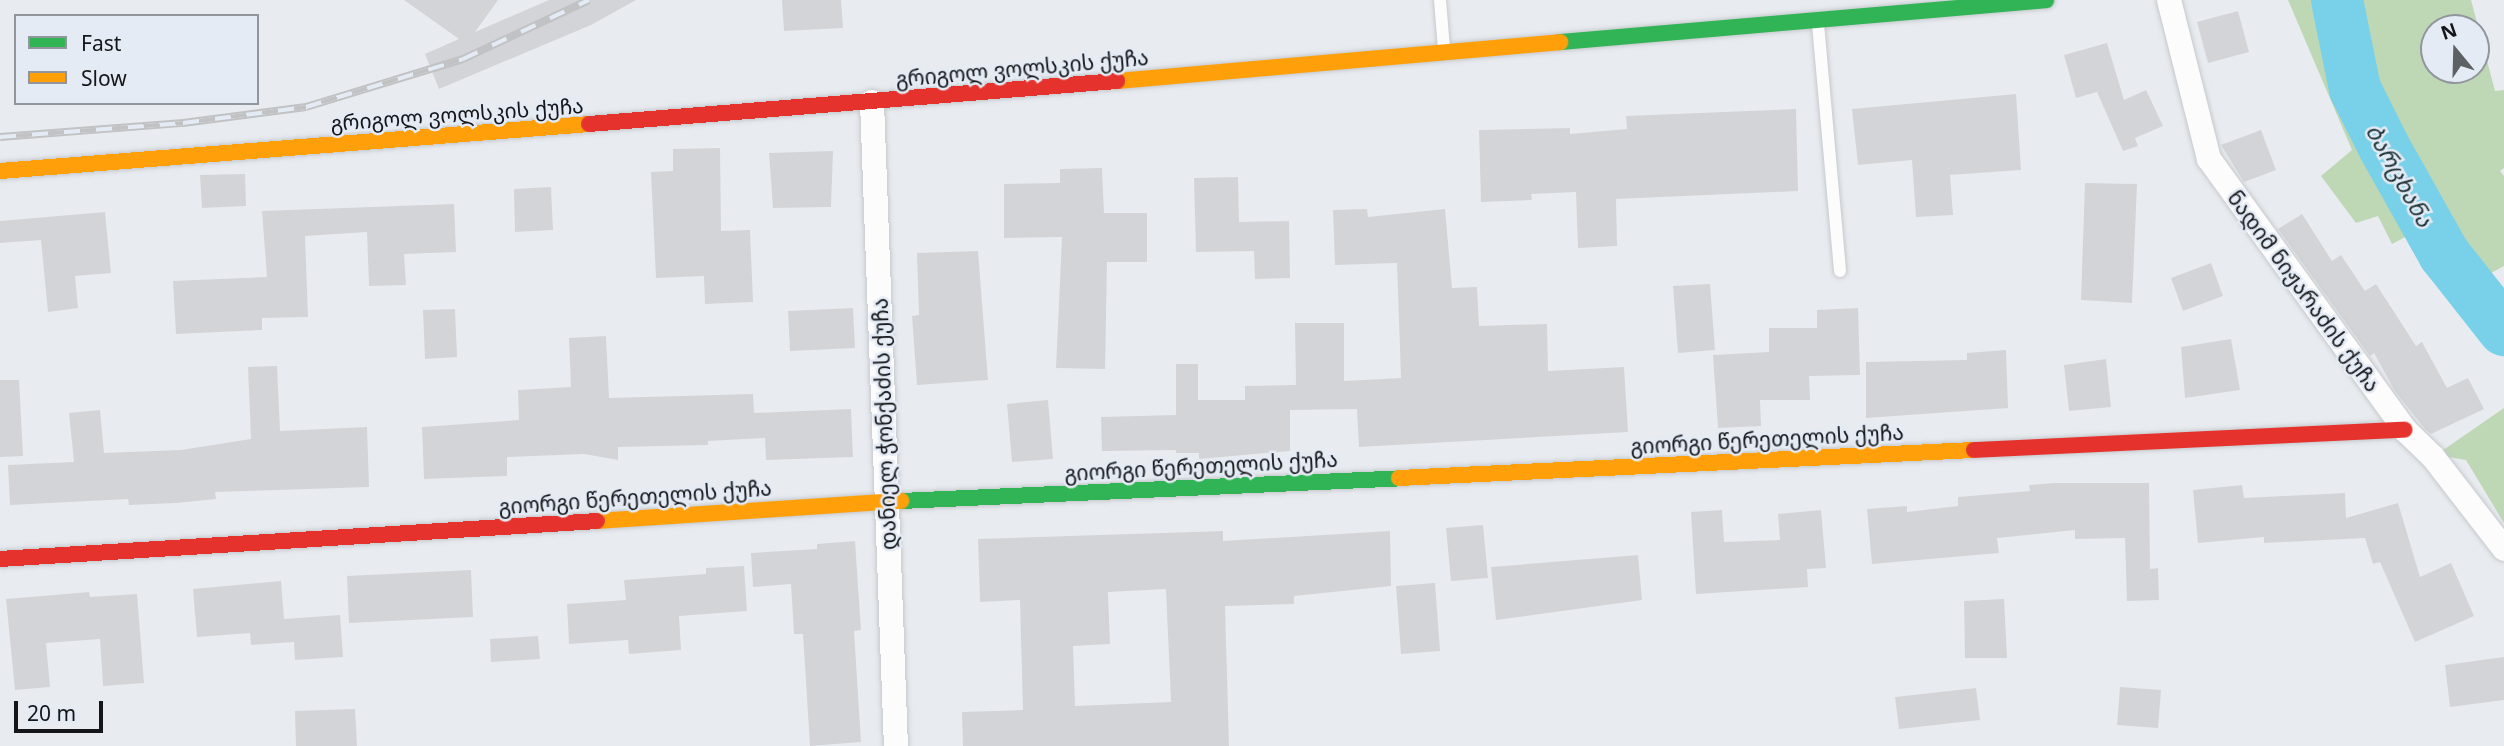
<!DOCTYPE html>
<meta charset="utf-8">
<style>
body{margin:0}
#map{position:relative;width:2504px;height:746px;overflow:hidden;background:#e8ecf0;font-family:"Noto Sans","Noto Sans Georgian",sans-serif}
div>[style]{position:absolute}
.green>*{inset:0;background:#bed7b5}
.river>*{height:52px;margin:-26px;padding:0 26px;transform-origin:26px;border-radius:26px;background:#78d1e8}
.building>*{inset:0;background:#d3d4d8}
.roads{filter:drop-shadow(0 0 2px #c6c9cc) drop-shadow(0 0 2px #c6c9cc)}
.lane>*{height:12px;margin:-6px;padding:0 6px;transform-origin:6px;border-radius:6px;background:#fcfcfd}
.street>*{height:24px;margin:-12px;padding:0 12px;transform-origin:12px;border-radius:12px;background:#fcfcfd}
.fast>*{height:16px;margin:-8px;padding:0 8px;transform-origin:8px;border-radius:8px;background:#30b455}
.slow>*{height:16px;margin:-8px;padding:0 8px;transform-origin:8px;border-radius:8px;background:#ff9f0a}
.jam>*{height:16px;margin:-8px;padding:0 8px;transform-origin:8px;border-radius:8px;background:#e5322d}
.rail>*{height:8px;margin-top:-4px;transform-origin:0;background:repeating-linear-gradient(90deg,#e4ebf4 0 16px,#c1c2c3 0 32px);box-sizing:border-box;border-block:2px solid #c1c2c3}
span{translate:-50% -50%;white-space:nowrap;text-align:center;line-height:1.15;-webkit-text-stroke:5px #e4ebf4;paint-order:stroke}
.street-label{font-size:21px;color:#141619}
.water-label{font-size:23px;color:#1a2f35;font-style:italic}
.legend{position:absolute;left:14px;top:14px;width:245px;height:91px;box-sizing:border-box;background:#e4ebf4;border:2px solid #91969c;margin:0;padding:9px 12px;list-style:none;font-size:21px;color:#141619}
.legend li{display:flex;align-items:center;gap:14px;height:35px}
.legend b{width:35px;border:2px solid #91969c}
.north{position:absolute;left:2420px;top:14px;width:70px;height:70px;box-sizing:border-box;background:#e4ebf4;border:2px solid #91969c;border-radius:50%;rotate:341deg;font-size:19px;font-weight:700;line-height:28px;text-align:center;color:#141619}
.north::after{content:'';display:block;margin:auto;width:24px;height:32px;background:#5e6164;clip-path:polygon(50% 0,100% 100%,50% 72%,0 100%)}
.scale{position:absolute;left:14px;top:701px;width:89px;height:32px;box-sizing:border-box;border:4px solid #141619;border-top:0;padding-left:9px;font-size:21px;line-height:24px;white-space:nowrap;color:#141619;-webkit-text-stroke:5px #e4ebf4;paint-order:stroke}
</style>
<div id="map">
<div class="green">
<div style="clip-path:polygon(evenodd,2288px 0,2471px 0,2495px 91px,2504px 90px,2504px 168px,2500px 171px,2504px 176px,2504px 266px,2469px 285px,2428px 225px,2392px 244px,2378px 216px,2356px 223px,2321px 176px,2352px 150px,2288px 0,2434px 28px,2476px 28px,2476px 70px,2434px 70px,2434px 28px)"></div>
<div style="clip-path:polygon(2504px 408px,2504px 523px,2466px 460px,2436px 455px)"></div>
</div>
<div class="river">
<div style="left:2337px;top:0;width:91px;rotate:78.6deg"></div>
<div style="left:2355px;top:89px;width:65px;rotate:63.4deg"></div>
<div style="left:2384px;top:147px;width:123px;rotate:60.7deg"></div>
<div style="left:2444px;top:254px;width:97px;rotate:51.7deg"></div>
</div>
<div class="building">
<div style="clip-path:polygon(404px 0,498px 0,475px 32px,549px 0,636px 0,591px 25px,439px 89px,425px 54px,459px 39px)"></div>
<div style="clip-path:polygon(782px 0,841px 0,843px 28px,784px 31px)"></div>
<div style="clip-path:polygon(2238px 11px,2249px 52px,2208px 63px,2197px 22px)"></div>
<div style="clip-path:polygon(2107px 43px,2124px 100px,2146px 90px,2163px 126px,2135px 138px,2138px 146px,2123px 151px,2097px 92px,2076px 98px,2064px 55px)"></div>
<div style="clip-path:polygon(2016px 94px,2021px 170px,1950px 175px,1953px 215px,1916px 217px,1912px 160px,1858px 165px,1852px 109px)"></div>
<div style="clip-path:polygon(1796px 109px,1798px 191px,1616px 199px,1617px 246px,1578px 248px,1576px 192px,1531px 194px,1532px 200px,1481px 202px,1479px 130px,1570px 128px,1570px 134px,1627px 129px,1626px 116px)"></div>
<div style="clip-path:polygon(2261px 130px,2276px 170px,2244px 182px,2221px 145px)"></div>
<div style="clip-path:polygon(720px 148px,721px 231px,750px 230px,753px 302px,705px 304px,704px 276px,656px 278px,651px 172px,673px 171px,673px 149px)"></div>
<div style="clip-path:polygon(833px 151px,831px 207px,773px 208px,769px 153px)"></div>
<div style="clip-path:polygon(1102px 168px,1104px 213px,1147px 213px,1147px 262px,1107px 262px,1105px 369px,1056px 368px,1062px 237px,1004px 238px,1004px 184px,1060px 183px,1060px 169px)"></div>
<div style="clip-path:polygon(245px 174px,246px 206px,202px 208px,200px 175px)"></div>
<div style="clip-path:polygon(1238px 177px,1239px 222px,1289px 221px,1290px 278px,1255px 279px,1254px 251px,1196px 252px,1194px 178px)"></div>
<div style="clip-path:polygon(2085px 183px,2137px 184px,2132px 303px,2081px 300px)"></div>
<div style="clip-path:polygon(551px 187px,553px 230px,515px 232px,514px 189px)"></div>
<div style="clip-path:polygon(454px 204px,456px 252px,404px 254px,406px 285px,369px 286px,367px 232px,305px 236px,308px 317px,262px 318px,262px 330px,176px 334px,173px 281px,267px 277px,262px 211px)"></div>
<div style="clip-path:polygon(1367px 209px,1368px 217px,1445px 209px,1452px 288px,1477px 287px,1479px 326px,1547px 324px,1548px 371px,1624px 367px,1628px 432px,1359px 447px,1357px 409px,1290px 410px,1290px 451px,1199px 459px,1199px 453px,1176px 453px,1176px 450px,1102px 451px,1101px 417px,1176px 415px,1176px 364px,1198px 364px,1198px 400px,1245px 400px,1245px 386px,1296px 385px,1295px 323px,1344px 323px,1344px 381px,1401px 378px,1397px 263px,1335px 265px,1333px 210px)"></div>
<div style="clip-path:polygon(105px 212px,111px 273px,75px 276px,78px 308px,48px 312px,41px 240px,0 243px,0 221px)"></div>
<div style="clip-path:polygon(2302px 214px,2332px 261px,2341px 255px,2365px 291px,2376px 284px,2416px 346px,2422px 342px,2447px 388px,2468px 378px,2484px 409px,2431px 434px,2425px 429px,2395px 391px,2374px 353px,2370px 356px,2278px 229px)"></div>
<div style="clip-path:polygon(978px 251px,988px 380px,917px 385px,912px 316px,919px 315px,917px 253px)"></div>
<div style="clip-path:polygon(2211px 263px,2223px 296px,2183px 311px,2171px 278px)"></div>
<div style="clip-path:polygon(1710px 284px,1715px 350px,1678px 353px,1673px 286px)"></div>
<div style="clip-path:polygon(853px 308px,855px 348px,790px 351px,788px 311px)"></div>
<div style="clip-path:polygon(1858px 308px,1860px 375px,1809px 376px,1810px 400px,1760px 400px,1761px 426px,1718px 428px,1713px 355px,1769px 352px,1769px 328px,1817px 328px,1817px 310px)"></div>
<div style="clip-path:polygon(455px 309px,457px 357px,425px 359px,423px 310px)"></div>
<div style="clip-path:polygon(606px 336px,609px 398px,753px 394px,754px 413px,851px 409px,853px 457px,766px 460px,765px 438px,708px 441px,708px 445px,618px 447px,618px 460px,584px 454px,507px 457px,507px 476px,424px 479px,422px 427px,519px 420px,518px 390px,571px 387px,569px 338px)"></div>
<div style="clip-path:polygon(2231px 339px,2240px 390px,2185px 398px,2181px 347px)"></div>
<div style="clip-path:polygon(2006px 350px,2008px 408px,1866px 418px,1866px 362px,1967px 360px,1967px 353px)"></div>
<div style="clip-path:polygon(2106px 359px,2111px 407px,2069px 411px,2064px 365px)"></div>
<div style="clip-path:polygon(277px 366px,280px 431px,367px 427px,369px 487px,215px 492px,216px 499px,176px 503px,129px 505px,128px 499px,10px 505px,8px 465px,74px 462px,69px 413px,100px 410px,104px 453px,181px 450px,251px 439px,248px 367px)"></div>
<div style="clip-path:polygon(0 380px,19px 380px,23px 456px,0 457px)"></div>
<div style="clip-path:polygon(1048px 400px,1053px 459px,1012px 462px,1007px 404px)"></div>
<div style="clip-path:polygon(2054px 483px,2149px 483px,2150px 569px,2158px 568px,2159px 600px,2127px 601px,2125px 538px,2075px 539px,2075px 530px,1997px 538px,1999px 553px,1872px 564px,1867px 509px,1907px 506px,1907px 512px,1958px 506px,1958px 497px,2030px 491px,2029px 485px)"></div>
<div style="clip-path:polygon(2242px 485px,2244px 498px,2345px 493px,2346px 518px,2398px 503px,2420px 577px,2451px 563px,2474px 616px,2415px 642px,2380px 562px,2373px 564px,2365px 538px,2264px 543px,2264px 537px,2198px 543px,2193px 490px)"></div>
<div style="clip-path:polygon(1722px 510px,1724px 542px,1780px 540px,1778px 514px,1821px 510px,1826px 568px,1807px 569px,1808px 587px,1696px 594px,1691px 512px)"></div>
<div style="clip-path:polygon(1483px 525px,1488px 578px,1451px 581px,1446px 528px)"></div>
<div style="clip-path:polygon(evenodd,1223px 531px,1223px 541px,1390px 531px,1391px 586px,1294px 596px,1294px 604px,1225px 606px,1229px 746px,963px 746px,962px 712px,1023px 710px,1020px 600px,980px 602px,978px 539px,1223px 531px,1166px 589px,1171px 702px,1075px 706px,1073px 646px,1110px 644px,1108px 592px,1166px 589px)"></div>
<div style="clip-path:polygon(855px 541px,861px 630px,854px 631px,861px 742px,810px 746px,803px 634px,794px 634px,791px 584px,753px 587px,751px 553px,817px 549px,817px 544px)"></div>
<div style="clip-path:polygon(1638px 555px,1642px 600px,1496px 620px,1491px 567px)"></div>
<div style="clip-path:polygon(744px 566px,747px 611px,679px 616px,681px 650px,629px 654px,628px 640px,569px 644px,567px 604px,626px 600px,624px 580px,706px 574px,706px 568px)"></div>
<div style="clip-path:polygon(471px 570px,473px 617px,349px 623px,347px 576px)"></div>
<div style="clip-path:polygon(281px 581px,284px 619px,340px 615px,343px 657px,295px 660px,294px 642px,251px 645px,250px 633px,197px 637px,193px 589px)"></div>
<div style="clip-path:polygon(1435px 583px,1440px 651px,1401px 654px,1396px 586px)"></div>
<div style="clip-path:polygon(89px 592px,90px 597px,137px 594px,144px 683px,103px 686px,100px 639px,46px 643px,50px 687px,15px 690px,6px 599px)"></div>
<div style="clip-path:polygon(2004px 599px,2007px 658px,1965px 658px,1964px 601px)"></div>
<div style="clip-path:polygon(538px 636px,540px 659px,491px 662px,490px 639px)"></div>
<div style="clip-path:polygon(2504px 657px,2504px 700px,2450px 707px,2445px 665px)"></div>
<div style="clip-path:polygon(2120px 687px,2161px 690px,2158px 728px,2117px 725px)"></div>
<div style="clip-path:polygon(1976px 688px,1980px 720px,1899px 729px,1895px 697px)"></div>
<div style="clip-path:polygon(355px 709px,357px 746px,296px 746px,295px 711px)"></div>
</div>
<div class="roads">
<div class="lane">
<div style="left:1440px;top:0;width:49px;rotate:85.3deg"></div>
<div style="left:1818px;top:24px;width:248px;rotate:84.9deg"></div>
</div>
<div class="street">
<div style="left:2169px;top:0;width:164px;rotate:75.9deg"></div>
<div style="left:2209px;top:159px;width:334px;rotate:54.1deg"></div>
<div style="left:2405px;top:430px;width:39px;rotate:44deg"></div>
<div style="left:2433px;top:457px;width:116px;rotate:52.3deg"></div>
<div style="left:872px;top:102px;width:644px;rotate:87.87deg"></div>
</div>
<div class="fast">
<div style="left:1560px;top:42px;width:488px;rotate:-4.9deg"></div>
<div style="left:901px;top:501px;width:499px;rotate:-2.6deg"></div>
</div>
<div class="slow">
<div style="left:1117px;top:81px;width:445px;rotate:-5deg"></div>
<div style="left:0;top:171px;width:591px;rotate:-4.56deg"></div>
<div style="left:1399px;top:478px;width:576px;rotate:-2.79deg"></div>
<div style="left:597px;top:521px;width:305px;rotate:-3.8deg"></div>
</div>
<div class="jam">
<div style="left:589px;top:124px;width:530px;rotate:-4.66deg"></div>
<div style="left:1974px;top:450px;width:431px;rotate:-2.7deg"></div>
<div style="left:0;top:559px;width:598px;rotate:-3.64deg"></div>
</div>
</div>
<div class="rail">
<div style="left:0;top:137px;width:184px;rotate:-4.4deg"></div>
<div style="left:183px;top:123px;width:124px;rotate:-7.4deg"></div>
<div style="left:306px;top:107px;width:164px;rotate:-17deg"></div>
<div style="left:463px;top:59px;width:139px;rotate:-25.1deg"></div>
</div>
<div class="street-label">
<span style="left:1022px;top:68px;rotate:-5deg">გრიგოლ ვოლსკის ქუჩა</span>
<span style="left:457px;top:114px;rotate:-4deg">გრიგოლ ვოლსკის ქუჩა</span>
<span style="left:2304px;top:291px;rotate:54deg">ნადიმ ნიჟარაძის ქუჩა</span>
<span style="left:884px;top:424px;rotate:-92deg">დანიელ ჭონქაძის ქუჩა</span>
<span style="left:1767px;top:439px;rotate:-3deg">გიორგი წერეთელის ქუჩა</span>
<span style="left:1201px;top:466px;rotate:-3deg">გიორგი წერეთელის ქუჩა</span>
<span style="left:635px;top:497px;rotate:-4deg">გიორგი წერეთელის ქუჩა</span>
</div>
<div class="water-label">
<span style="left:2400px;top:175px;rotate:61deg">ბარცხანა</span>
</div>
<ul class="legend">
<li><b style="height:9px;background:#30b455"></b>Fast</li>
<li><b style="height:9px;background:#ff9f0a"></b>Slow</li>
</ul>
<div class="north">N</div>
<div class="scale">20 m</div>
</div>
